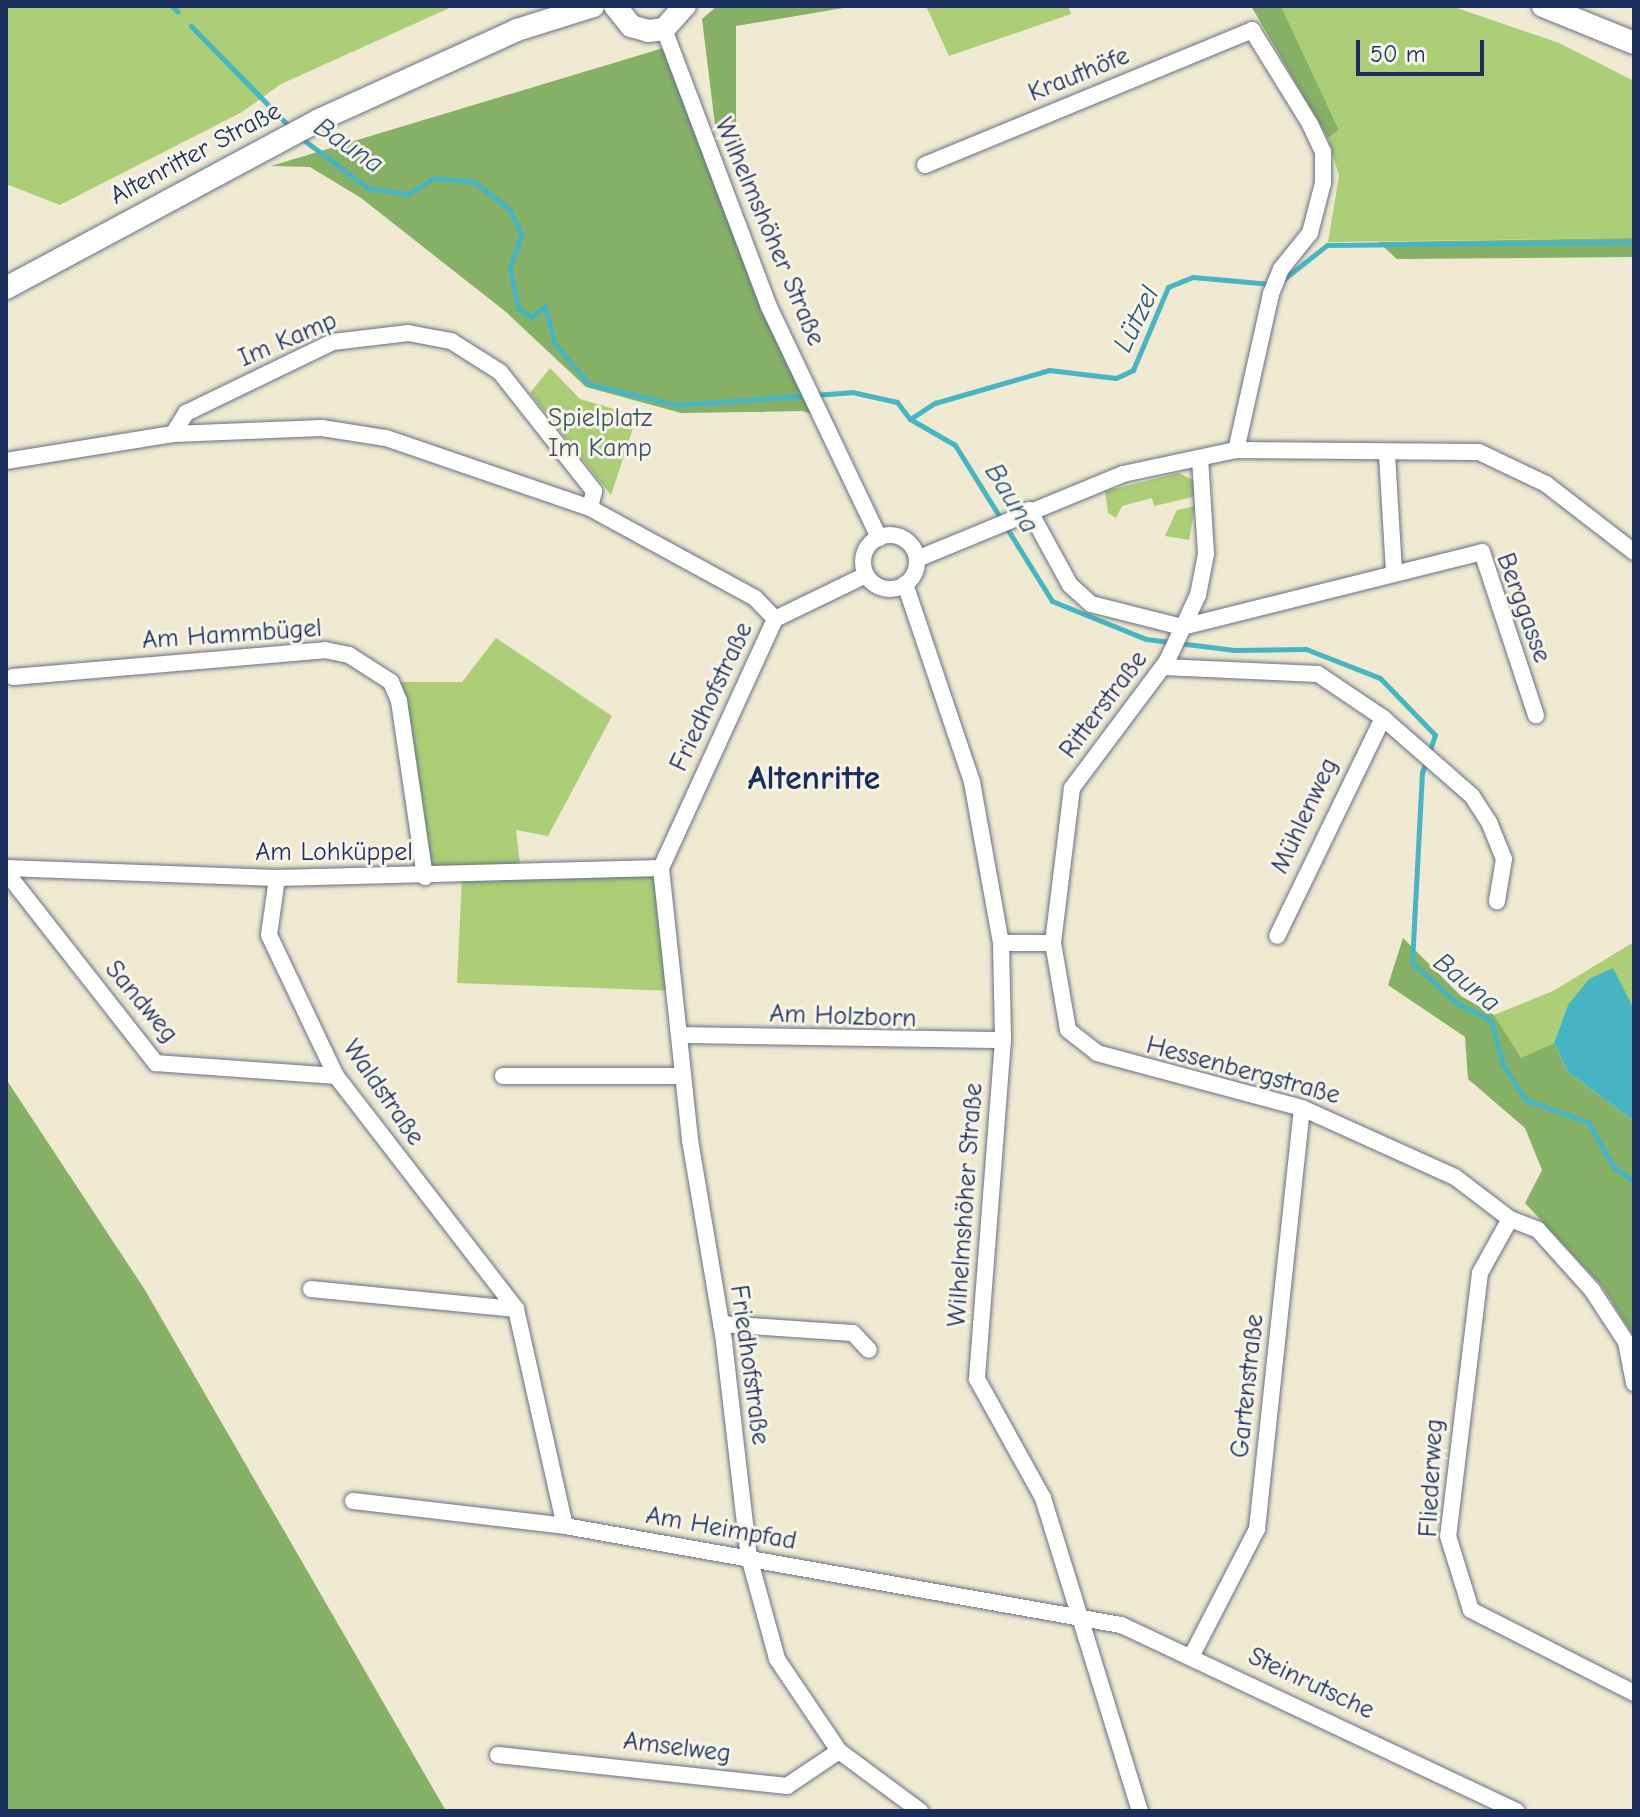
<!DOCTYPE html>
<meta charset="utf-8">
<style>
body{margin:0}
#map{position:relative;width:1640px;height:1817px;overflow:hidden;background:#eee9d0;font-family:"Comic Neue",sans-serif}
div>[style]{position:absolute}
.green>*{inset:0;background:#aacd76}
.forest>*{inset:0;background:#87b067}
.water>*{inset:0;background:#46b5c1}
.stream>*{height:5px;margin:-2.5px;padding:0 2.5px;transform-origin:2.5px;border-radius:2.5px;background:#46b5c1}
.roads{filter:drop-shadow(0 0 2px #657086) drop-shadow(0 0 2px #657086)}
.minor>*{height:16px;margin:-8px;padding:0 8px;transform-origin:8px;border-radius:8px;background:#fff}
.minor>.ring{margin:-8px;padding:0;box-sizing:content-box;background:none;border:16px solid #fff;border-radius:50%}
.secondary>*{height:22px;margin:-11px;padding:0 11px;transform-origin:11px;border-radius:11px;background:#fff}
span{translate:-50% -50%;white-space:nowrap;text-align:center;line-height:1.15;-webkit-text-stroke:6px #f7f3e8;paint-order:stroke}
.street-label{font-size:26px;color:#1b2f5e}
.park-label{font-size:26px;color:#3f5664}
.water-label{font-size:28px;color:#28577c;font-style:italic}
.district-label{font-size:34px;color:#1b2f5e;font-weight:700}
.frame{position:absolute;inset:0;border:8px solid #1b2f5e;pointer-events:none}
.scale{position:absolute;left:1356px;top:40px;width:128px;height:36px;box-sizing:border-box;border:4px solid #1b2f5e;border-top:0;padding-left:10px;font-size:24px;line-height:28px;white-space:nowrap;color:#1b2f5e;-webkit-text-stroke:6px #f7f3e8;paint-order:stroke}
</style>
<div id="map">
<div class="green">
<div style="clip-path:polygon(6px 6px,454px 6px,281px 84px,242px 112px,60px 205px,6px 184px)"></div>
<div style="clip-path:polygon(926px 6px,1068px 6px,1071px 14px,949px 56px)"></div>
<div style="clip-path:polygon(1281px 6px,1451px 6px,1559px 43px,1634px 81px,1634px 238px,1328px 242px,1339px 176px,1328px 138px,1339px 130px)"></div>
<div style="clip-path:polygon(550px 368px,580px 399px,637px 416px,611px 495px,530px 393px)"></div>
<div style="clip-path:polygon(1179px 473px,1193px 480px,1197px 496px,1154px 506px,1152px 498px,1122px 506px,1116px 518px,1108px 513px,1105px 491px)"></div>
<div style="clip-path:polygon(1195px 506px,1189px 540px,1165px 536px,1177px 510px)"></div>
<div style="clip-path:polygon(496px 638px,612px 716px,548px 836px,516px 830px,521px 873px,661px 868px,675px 991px,457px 983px,462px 876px,425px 877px,391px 682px,462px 682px)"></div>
<div style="clip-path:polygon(1634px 942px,1634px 1009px,1631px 1003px,1568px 1005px,1554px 1043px,1521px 1059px,1494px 1015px,1553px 991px)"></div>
</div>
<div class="forest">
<div style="clip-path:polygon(717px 6px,855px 6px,736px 26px,736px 127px,715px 125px,702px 19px)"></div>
<div style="clip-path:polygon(1251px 6px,1281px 6px,1339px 130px,1328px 138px)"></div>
<div style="clip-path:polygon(670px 46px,706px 149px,827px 418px,802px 411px,681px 413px,586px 387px,506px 312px,361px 198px,310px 167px,271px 166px)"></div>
<div style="clip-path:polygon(1634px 238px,1634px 257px,1397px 259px,1378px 242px)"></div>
<div style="clip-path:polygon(1403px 938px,1461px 996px,1494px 1015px,1521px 1058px,1554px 1043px,1568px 1072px,1634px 1121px,1634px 1337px,1602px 1286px,1525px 1203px,1542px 1170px,1525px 1128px,1468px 1079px,1465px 1037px,1388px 985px)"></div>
<div style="clip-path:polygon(6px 1079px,145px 1290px,446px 1811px,6px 1811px)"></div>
</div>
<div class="water">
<div style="clip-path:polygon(1613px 968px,1634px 1009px,1634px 1121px,1568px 1072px,1554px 1043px,1568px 1005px,1589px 979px)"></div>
</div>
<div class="stream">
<div style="left:172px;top:6px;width:8px;rotate:45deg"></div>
<div style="left:191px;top:26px;width:143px;rotate:45.6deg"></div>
<div style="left:301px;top:138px;width:84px;rotate:36.7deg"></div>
<div style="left:368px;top:188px;width:40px;rotate:8.5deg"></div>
<div style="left:408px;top:194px;width:31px;rotate:-32deg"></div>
<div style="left:434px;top:178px;width:41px;rotate:5.6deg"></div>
<div style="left:475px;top:182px;width:43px;rotate:38.5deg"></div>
<div style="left:509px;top:209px;width:28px;rotate:63deg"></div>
<div style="left:522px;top:234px;width:35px;rotate:110deg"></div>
<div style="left:510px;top:267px;width:42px;rotate:79deg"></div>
<div style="left:518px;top:308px;width:16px;rotate:35deg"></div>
<div style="left:531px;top:317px;width:18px;rotate:-38deg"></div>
<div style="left:545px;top:306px;width:38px;rotate:76deg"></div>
<div style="left:554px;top:343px;width:54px;rotate:49.5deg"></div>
<div style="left:589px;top:384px;width:90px;rotate:13.4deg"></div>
<div style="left:677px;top:405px;width:175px;rotate:-4.2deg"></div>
<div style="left:852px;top:392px;width:46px;rotate:12.5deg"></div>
<div style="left:897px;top:402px;width:21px;rotate:53deg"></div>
<div style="left:910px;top:419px;width:52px;rotate:30deg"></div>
<div style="left:955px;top:445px;width:184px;rotate:58.1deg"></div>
<div style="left:1052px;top:601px;width:101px;rotate:22deg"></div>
<div style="left:1146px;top:639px;width:89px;rotate:7.1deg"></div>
<div style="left:1234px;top:650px;width:72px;rotate:-0.8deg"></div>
<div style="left:1306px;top:649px;width:79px;rotate:21.4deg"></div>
<div style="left:1380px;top:678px;width:79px;rotate:46deg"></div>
<div style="left:1435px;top:735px;width:39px;rotate:109deg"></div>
<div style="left:1422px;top:772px;width:191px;rotate:93deg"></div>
<div style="left:1412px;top:963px;width:62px;rotate:41.7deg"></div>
<div style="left:1458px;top:1004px;width:37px;rotate:26deg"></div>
<div style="left:1491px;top:1020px;width:47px;rotate:75.1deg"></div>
<div style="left:1503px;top:1065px;width:42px;rotate:56.7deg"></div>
<div style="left:1526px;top:1100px;width:66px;rotate:19.5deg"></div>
<div style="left:1588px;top:1122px;width:51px;rotate:60.4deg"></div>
<div style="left:1613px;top:1166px;width:26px;rotate:37deg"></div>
<div style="left:1280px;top:282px;width:60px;rotate:-38.2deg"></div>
<div style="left:1327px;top:245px;width:307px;rotate:-0.6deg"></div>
<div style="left:910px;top:419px;width:30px;rotate:-33deg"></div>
<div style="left:935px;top:403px;width:119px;rotate:-16.1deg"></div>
<div style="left:1049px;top:370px;width:67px;rotate:6.8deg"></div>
<div style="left:1116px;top:378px;width:19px;rotate:-25deg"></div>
<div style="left:1133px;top:370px;width:90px;rotate:-67.1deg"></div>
<div style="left:1168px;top:287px;width:27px;rotate:-22deg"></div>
<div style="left:1193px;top:277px;width:78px;rotate:5.1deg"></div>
</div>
<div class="roads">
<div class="minor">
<div style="left:664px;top:29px;width:297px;rotate:69.3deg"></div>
<div style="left:769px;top:307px;width:256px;rotate:64.5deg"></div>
<div style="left:925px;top:165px;width:354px;rotate:-22.4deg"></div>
<div style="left:1252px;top:30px;width:110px;rotate:58.3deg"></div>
<div style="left:1310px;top:124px;width:31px;rotate:65deg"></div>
<div style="left:1323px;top:152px;width:31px;rotate:90deg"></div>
<div style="left:1323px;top:183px;width:52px;rotate:104.6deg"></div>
<div style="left:1310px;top:233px;width:46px;rotate:128.9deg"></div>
<div style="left:1281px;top:269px;width:27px;rotate:112deg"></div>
<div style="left:1271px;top:294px;width:160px;rotate:102.6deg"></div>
<div style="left:173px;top:434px;width:25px;rotate:-58deg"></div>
<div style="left:186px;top:413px;width:163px;rotate:-25.8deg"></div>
<div style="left:333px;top:342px;width:76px;rotate:-6.8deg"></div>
<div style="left:408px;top:333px;width:44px;rotate:10.5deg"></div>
<div style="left:451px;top:341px;width:58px;rotate:32.3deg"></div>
<div style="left:500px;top:372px;width:152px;rotate:51.7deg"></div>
<div style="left:594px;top:491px;width:17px;rotate:103deg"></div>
<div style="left:1387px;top:454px;width:118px;rotate:86.6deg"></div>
<div style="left:1200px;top:458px;width:96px;rotate:86.4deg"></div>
<div style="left:1206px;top:554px;width:42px;rotate:101deg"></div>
<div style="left:1198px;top:595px;width:73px;rotate:115.2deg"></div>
<div style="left:1167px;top:661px;width:159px;rotate:126.8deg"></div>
<div style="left:1072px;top:788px;width:156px;rotate:97deg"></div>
<div style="left:1053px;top:943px;width:88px;rotate:80.2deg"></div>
<div style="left:1068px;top:1030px;width:37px;rotate:38deg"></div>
<div style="left:1097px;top:1053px;width:212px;rotate:15deg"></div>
<div style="left:1302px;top:1108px;width:168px;rotate:24.3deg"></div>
<div style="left:1455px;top:1177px;width:69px;rotate:37.4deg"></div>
<div style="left:1510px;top:1219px;width:30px;rotate:21deg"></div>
<div style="left:1538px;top:1230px;width:81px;rotate:48deg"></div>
<div style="left:1592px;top:1290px;width:62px;rotate:56.8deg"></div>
<div style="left:1626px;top:1342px;width:42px;rotate:79deg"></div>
<div style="left:6px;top:461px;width:169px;rotate:-9.2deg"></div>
<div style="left:173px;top:434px;width:149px;rotate:-2.3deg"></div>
<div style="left:322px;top:428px;width:65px;rotate:8.9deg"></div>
<div style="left:386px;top:438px;width:216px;rotate:18.9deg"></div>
<div style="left:590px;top:508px;width:188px;rotate:28.6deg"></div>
<div style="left:755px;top:598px;width:29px;rotate:46deg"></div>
<div style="left:1029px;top:510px;width:85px;rotate:61.3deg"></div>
<div style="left:1070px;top:585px;width:28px;rotate:42deg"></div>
<div style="left:1091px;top:604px;width:94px;rotate:14.2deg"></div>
<div style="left:1182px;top:627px;width:309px;rotate:-14deg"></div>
<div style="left:1482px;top:552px;width:172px;rotate:71.7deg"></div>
<div class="ring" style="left:863px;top:535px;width:38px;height:38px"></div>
<div style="left:917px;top:559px;width:223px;rotate:-22.4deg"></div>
<div style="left:1123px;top:474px;width:116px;rotate:-12deg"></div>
<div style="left:1236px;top:450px;width:243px;rotate:0.5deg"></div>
<div style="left:1479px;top:452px;width:74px;rotate:25.5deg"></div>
<div style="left:1546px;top:484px;width:111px;rotate:37.7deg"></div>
<div style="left:905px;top:584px;width:209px;rotate:71.3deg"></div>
<div style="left:972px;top:782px;width:164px;rotate:79.8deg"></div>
<div style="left:1001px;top:943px;width:97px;rotate:88.8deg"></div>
<div style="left:1003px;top:1040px;width:340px;rotate:94.4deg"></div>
<div style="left:977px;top:1379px;width:136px;rotate:61deg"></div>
<div style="left:1043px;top:1498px;width:328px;rotate:72.8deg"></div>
<div style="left:775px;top:619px;width:274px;rotate:114.6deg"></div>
<div style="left:661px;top:868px;width:274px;rotate:83.9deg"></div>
<div style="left:690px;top:1140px;width:205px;rotate:80.4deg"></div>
<div style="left:724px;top:1342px;width:216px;rotate:83.4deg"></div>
<div style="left:749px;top:1557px;width:106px;rotate:74.6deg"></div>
<div style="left:777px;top:1659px;width:111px;rotate:56deg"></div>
<div style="left:839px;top:1751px;width:101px;rotate:36.5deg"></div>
<div style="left:775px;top:619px;width:101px;rotate:-25.8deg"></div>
<div style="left:1163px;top:667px;width:155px;rotate:2.6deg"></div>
<div style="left:1318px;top:674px;width:78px;rotate:34.1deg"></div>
<div style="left:1383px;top:718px;width:242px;rotate:115.9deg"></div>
<div style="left:13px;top:677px;width:313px;rotate:-4.9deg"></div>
<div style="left:325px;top:650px;width:25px;rotate:12deg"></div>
<div style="left:349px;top:655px;width:50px;rotate:32.7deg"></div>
<div style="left:391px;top:682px;width:21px;rotate:67deg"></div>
<div style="left:399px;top:701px;width:178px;rotate:81.6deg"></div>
<div style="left:1383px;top:718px;width:118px;rotate:41.2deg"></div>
<div style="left:1472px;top:796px;width:31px;rotate:57deg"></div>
<div style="left:1489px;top:822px;width:40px;rotate:68deg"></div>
<div style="left:1504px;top:859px;width:43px;rotate:99.5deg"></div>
<div style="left:6px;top:868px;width:271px;rotate:2.1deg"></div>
<div style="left:277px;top:878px;width:384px;rotate:-1.5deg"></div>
<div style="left:6px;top:872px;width:243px;rotate:51.9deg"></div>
<div style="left:156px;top:1063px;width:180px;rotate:4.1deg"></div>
<div style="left:277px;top:878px;width:58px;rotate:98deg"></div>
<div style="left:269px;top:935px;width:156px;rotate:64.6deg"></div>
<div style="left:336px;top:1076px;width:294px;rotate:52.3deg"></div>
<div style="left:516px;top:1309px;width:222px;rotate:77.3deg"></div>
<div style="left:1001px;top:943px;width:52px"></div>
<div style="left:681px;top:1035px;width:322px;rotate:0.9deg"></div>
<div style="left:503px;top:1076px;width:180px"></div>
<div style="left:1510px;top:1219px;width:62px;rotate:119.1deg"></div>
<div style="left:1480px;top:1273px;width:265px;rotate:96.9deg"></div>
<div style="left:1448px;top:1536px;width:77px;rotate:72.7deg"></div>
<div style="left:1471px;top:1610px;width:183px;rotate:27deg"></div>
<div style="left:311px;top:1289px;width:206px;rotate:5.6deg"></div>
<div style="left:721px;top:1324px;width:132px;rotate:3.9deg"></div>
<div style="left:853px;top:1333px;width:23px;rotate:47deg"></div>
<div style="left:353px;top:1501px;width:213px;rotate:6.7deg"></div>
<div style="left:565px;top:1526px;width:565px;rotate:10.1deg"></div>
<div style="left:1121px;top:1625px;width:437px;rotate:25.2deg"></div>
<div style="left:1192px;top:1655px;width:142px;rotate:-62.7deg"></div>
<div style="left:1257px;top:1529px;width:423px;rotate:-83.9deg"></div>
<div style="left:498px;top:1755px;width:291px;rotate:6.1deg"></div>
<div style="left:787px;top:1786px;width:63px;rotate:-33.9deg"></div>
</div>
<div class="secondary">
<div style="left:615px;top:6px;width:26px;rotate:51deg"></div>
<div style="left:631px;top:26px;width:18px;rotate:16deg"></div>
<div style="left:648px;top:31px;width:16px;rotate:-7deg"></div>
<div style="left:664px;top:29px;width:31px;rotate:-48deg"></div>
<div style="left:1543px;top:6px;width:98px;rotate:22.1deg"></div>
<div style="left:6px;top:288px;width:355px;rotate:-28.2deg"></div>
<div style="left:319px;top:120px;width:217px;rotate:-24.4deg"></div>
<div style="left:517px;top:30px;width:80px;rotate:-17.5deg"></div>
</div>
</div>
<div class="street-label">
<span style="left:1079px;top:75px;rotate:-22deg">Krauthöfe</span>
<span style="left:196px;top:154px;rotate:-28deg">Altenritter Straße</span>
<span style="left:769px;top:232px;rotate:67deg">Wilhelmshöher Straße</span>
<span style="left:288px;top:340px;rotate:-23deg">Im Kamp</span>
<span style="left:1523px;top:608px;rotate:70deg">Berggasse</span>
<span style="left:232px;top:635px;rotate:-4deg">Am Hammbügel</span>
<span style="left:712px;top:697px;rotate:-65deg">Friedhofstraße</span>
<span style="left:1104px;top:705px;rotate:-53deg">Ritterstraße</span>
<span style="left:1305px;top:816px;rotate:-65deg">Mühlenweg</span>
<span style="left:334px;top:853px">Am Lohküppel</span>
<span style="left:141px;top:1002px;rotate:50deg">Sandweg</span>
<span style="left:843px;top:1017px;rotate:2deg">Am Holzborn</span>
<span style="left:1243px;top:1071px;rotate:15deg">Hessenbergstraße</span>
<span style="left:383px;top:1093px;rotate:55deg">Waldstraße</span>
<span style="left:966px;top:1205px;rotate:-86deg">Wilhelmshöher Straße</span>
<span style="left:749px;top:1365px;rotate:82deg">Friedhofstraße</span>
<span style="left:1248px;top:1386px;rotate:-84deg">Gartenstraße</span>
<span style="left:1432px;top:1478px;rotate:-87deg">Fliederweg</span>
<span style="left:721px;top:1529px;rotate:10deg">Am Heimpfad</span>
<span style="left:1311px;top:1684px;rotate:25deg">Steinrutsche</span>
<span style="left:677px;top:1748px;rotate:7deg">Amselweg</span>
</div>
<div class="park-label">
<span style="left:600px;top:434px">Spielplatz<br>Im Kamp</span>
</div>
<div class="water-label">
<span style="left:349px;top:145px;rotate:34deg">Bauna</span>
<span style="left:1136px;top:319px;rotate:-64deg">Lützel</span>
<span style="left:1012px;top:498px;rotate:58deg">Bauna</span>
<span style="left:1467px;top:982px;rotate:39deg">Bauna</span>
</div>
<div class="district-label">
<span style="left:814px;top:779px">Altenritte</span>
</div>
<div class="frame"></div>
<div class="scale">50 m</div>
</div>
